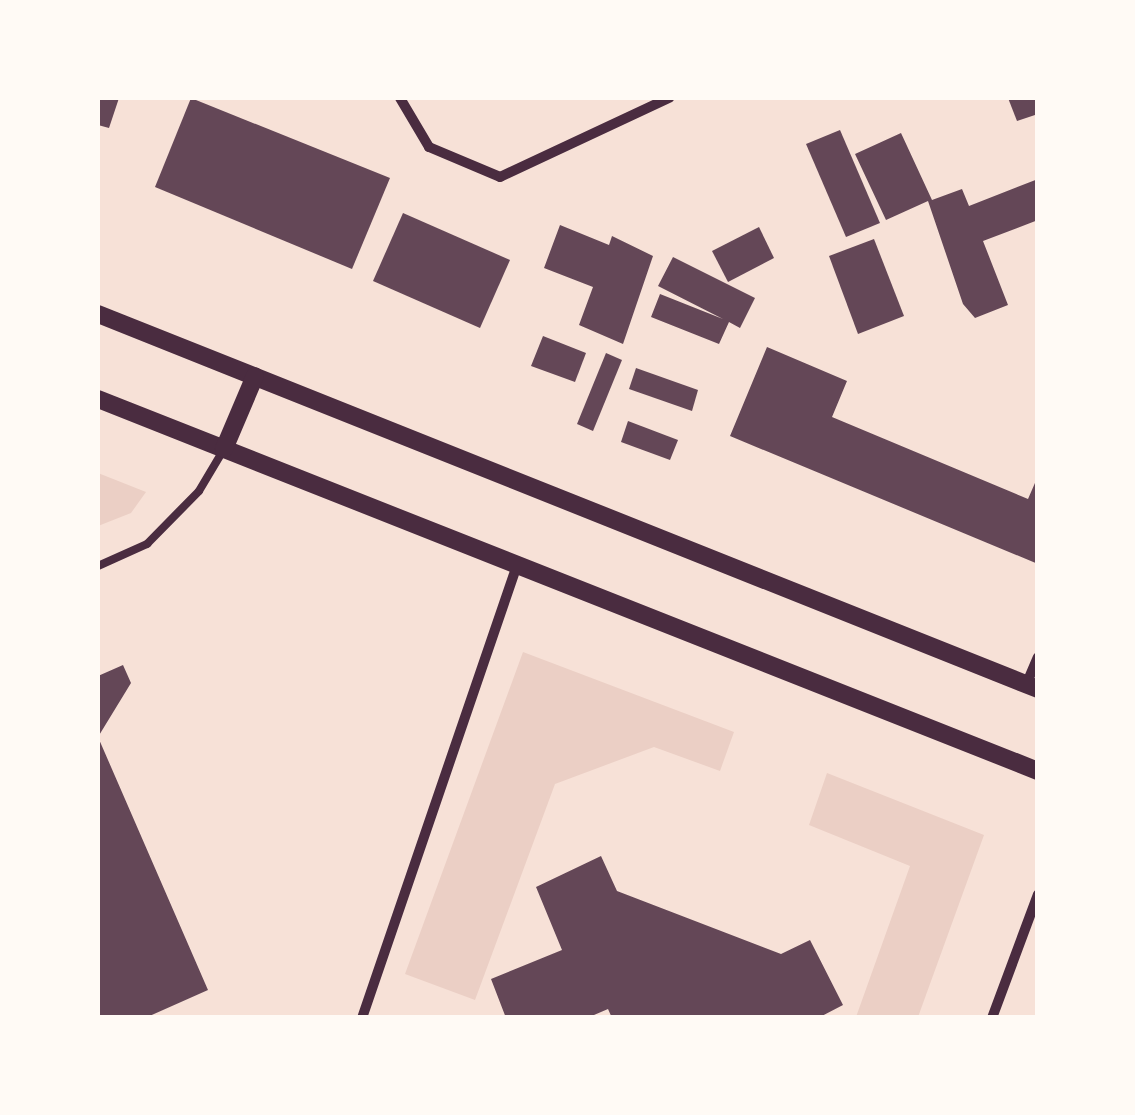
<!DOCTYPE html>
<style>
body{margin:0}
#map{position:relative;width:1135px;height:1115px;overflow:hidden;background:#f7e1d7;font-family:"Source Sans 3",sans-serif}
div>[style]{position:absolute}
.green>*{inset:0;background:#ebcfc5}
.building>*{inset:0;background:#644757}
.service>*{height:8px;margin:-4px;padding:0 4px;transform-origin:4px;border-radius:4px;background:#4a2c40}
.minor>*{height:10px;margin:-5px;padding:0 5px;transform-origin:5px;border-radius:5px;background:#4a2c40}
.tertiary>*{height:18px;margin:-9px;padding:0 9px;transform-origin:9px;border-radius:9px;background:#4a2c40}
span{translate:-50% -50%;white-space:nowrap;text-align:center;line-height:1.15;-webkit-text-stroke:8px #fffaf5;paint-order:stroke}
.frame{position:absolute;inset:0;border:100px solid #fffaf5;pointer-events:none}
</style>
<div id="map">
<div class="green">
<div style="clip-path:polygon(98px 473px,146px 492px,131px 513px,98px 526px)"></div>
<div style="clip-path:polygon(523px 652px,734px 732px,720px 771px,654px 747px,555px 784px,475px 1000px,405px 974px)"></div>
<div style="clip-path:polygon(827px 773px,984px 835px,918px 1017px,856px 1017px,910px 866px,809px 825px)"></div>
</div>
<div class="building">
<div style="clip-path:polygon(98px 98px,119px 98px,109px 128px,98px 125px)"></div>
<div style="clip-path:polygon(191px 98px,390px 178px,352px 269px,155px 187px)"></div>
<div style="clip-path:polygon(1008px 98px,1038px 98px,1038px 114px,1017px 121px)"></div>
<div style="clip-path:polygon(840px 130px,880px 223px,846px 237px,806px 144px)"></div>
<div style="clip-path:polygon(901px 133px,932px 200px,962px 189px,969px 206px,1038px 179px,1038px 220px,983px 241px,1008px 305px,975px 318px,963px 304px,928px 201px,886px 220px,855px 154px)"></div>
<div style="clip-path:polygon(403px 213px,510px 260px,480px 328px,373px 281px)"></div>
<div style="clip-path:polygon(560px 225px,609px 245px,612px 236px,653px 256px,623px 344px,579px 325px,593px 287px,544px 268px)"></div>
<div style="clip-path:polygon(759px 227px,774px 258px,728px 282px,712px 251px)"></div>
<div style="clip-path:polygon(874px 239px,904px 316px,858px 334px,829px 256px)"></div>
<div style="clip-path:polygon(673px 257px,755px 298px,740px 328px,729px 322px,719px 344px,651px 317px,660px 294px,723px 319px,658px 286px)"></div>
<div style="clip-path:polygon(543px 336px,586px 353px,575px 382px,531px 366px)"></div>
<div style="clip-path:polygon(767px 347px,847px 381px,832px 417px,1028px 499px,1038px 476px,1038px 564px,730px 436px)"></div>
<div style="clip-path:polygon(606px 353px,622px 360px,593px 431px,577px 424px)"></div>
<div style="clip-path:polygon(636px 368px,698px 390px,692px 411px,629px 389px)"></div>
<div style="clip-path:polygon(628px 421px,678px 440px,670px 460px,621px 442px)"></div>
<div style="clip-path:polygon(123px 665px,131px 683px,98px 737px,208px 990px,145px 1018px,98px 1018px,98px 676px)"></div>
<div style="clip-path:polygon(601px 856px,617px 891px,781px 954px,810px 940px,843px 1005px,818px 1018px,612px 1018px,608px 1009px,587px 1018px,506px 1018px,491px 979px,562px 950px,536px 887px)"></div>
</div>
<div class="service">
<div style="left:98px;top:566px;width:54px;rotate:-24.2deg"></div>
<div style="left:147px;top:544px;width:74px;rotate:-45.5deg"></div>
<div style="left:199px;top:491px;width:49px;rotate:-59.2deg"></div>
</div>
<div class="minor">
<div style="left:400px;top:98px;width:57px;rotate:59.4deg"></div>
<div style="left:429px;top:147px;width:77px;rotate:22.9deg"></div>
<div style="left:500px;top:177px;width:187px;rotate:-25.1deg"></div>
<div style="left:1026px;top:685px;width:30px;rotate:-67deg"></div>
<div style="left:362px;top:1018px;width:480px;rotate:-71.1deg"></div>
<div style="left:992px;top:1018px;width:132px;rotate:-69.6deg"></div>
</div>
<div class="tertiary">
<div style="left:98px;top:314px;width:1012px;rotate:21.75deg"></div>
<div style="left:98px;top:399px;width:1011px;rotate:21.59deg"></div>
<div style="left:224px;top:449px;width:79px;rotate:-67deg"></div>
</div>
<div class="frame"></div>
</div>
